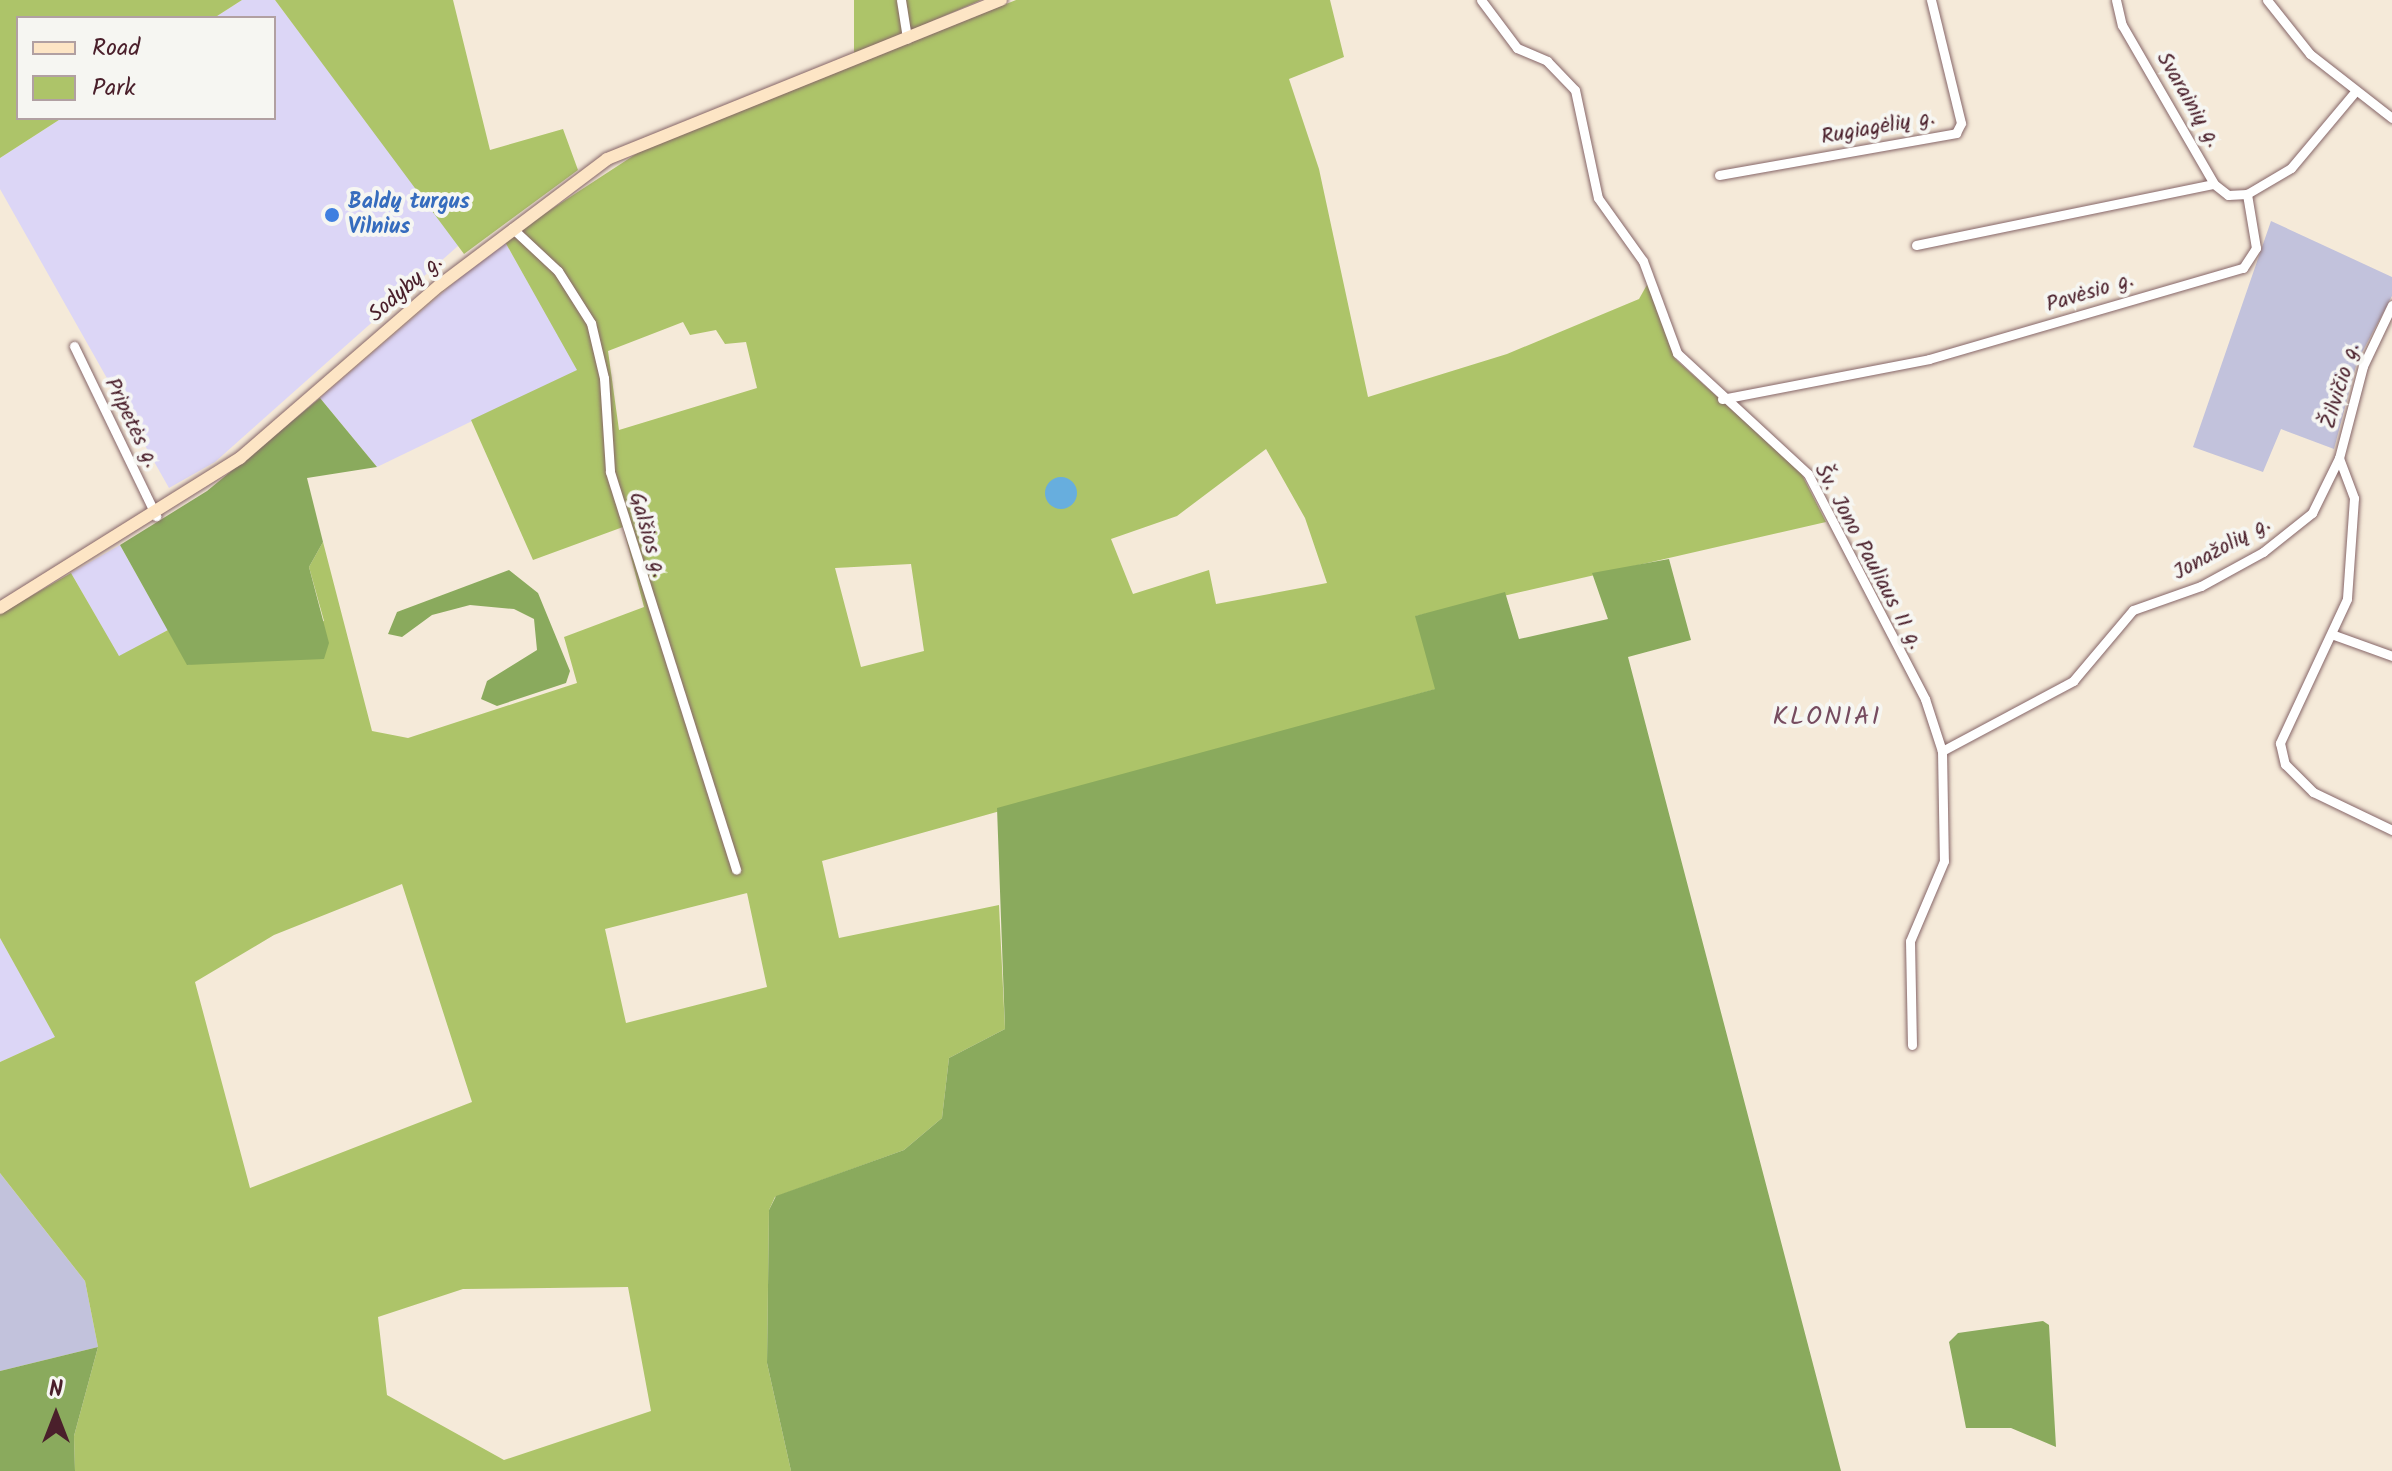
<!DOCTYPE html>
<meta charset="utf-8">
<style>
body{margin:0}
#map{position:relative;width:2392px;height:1471px;overflow:hidden;background:#f5ead9;font-family:Kalam,sans-serif}
div>[style]{position:absolute}
.built>*{inset:0;background:#dcd6f6}
.industrial>*{inset:0;background:#c2c2dc}
.green>*{inset:0;background:#adc469}
.forest>*{inset:0;background:#8aaa5d}
.water>*{inset:0;background:#67aede}
.round{border-radius:50%}
.roads{filter:drop-shadow(0 0 2px #866668) drop-shadow(0 0 2px #866668)}
.minor>*{height:9px;margin:-4.5px;padding:0 4.5px;transform-origin:4.5px;border-radius:4.5px;background:#fff}
.secondary>*{height:12px;margin:-6px;padding:0 6px;transform-origin:6px;border-radius:6px;background:#fde5c5}
.dots>*{width:22px;height:22px;translate:-50% -50%;box-sizing:border-box;border:4px solid #f6f6f2;border-radius:50%}
span{translate:-50% -50%;white-space:nowrap;text-align:center;line-height:1.15;-webkit-text-stroke:8px #f6f6f2;paint-order:stroke}
.street-label{font-size:22px;color:#4a1f2b}
.shop-label{font-size:22px;color:#366cbe;font-weight:700}
.left{translate:0 -50%;text-align:left}
.quarter-label{font-size:26px;color:#764c60;letter-spacing:2px}
.legend{position:absolute;left:16px;top:16px;width:260px;height:104px;box-sizing:border-box;background:#f6f6f2;border:2px solid #b1a0a2;margin:0;padding:10px 14px;list-style:none;font-size:24px;color:#4a1f2b}
.legend li{display:flex;align-items:center;gap:16px;height:40px}
.legend b{width:40px;border:2px solid #b1a0a2}
.north{position:absolute;left:16px;top:1375px;width:80px;height:80px;-webkit-text-stroke:6px #f6f6f2;paint-order:stroke;rotate:0deg;font-size:22px;font-weight:700;line-height:32px;text-align:center;color:#4a1f2b}
.north::after{content:'';display:block;margin:auto;width:28px;height:36px;background:#4a1f2b;clip-path:polygon(50% 0,100% 100%,50% 72%,0 100%)}
</style>
<div id="map">
<div class="built">
<div style="clip-path:polygon(242px 0,275px 0,459px 245px,215px 462px,169px 488px,0 189px,0 158px,62px 118px,274px 118px,274px 18px,214px 18px)"></div>
<div style="clip-path:polygon(504px 240px,578px 370px,377px 467px,320px 398px)"></div>
<div style="clip-path:polygon(120px 545px,168px 630px,119px 657px,71px 573px)"></div>
<div style="clip-path:polygon(0 938px,56px 1037px,0 1062px)"></div>
</div>
<div class="industrial">
<div style="clip-path:polygon(2271px 221px,2392px 277px,2392px 296px,2357px 362px,2334px 449px,2281px 429px,2263px 472px,2193px 447px)"></div>
<div style="clip-path:polygon(0 1173px,85px 1281px,98px 1347px,0 1371px)"></div>
</div>
<div class="green">
<div style="clip-path:polygon(0 0,242px 0,214px 18px,18px 18px,18px 118px,62px 118px,0 158px)"></div>
<div style="clip-path:polygon(275px 0,453px 0,490px 150px,563px 129px,578px 170px,464px 254px)"></div>
<div style="clip-path:polygon(854px 0,981px 0,854px 55px)"></div>
<div style="clip-path:polygon(evenodd,1016px 0,1330px 0,1344px 57px,1289px 79px,1319px 169px,1368px 397px,1507px 354px,1639px 299px,1648px 283px,1675px 359px,1800px 471px,1826px 522px,1416px 616px,1436px 689px,822px 861px,839px 938px,999px 905px,1005px 1029px,949px 1058px,942px 1118px,904px 1150px,775px 1197px,769px 1210px,767px 1363px,791px 1471px,75px 1471px,74px 1436px,98px 1347px,85px 1281px,0 1173px,0 1062px,55px 1037px,0 938px,0 614px,71px 573px,119px 656px,168px 630px,188px 665px,324px 621px,309px 567px,323px 542px,372px 731px,408px 738px,577px 683px,564px 637px,644px 607px,623px 527px,533px 560px,471px 420px,577px 370px,504px 240px,639px 152px,1016px 0,683px 322px,690px 335px,716px 330px,725px 344px,746px 342px,757px 388px,619px 430px,608px 351px,683px 322px,1016px 0,1266px 449px,1305px 518px,1327px 583px,1216px 604px,1209px 570px,1133px 594px,1111px 539px,1177px 516px,1266px 449px,1016px 0,911px 564px,924px 651px,861px 667px,835px 568px,911px 564px,1016px 0,402px 884px,472px 1102px,250px 1188px,195px 982px,274px 935px,402px 884px,1016px 0,747px 893px,767px 987px,626px 1023px,605px 929px,747px 893px,1016px 0,628px 1287px,651px 1411px,504px 1460px,387px 1395px,378px 1317px,463px 1289px,628px 1287px)"></div>
</div>
<div class="forest">
<div style="clip-path:polygon(320px 398px,377px 467px,307px 478px,323px 542px,309px 567px,329px 643px,324px 659px,187px 665px,120px 545px,207px 491px)"></div>
<div style="clip-path:polygon(1669px 559px,1691px 640px,1628px 657px,1841px 1471px,791px 1471px,767px 1363px,769px 1210px,776px 1196px,904px 1150px,942px 1118px,949px 1058px,1005px 1029px,997px 808px,1435px 689px,1415px 616px,1505px 592px,1519px 639px,1608px 619px,1592px 573px)"></div>
<div style="clip-path:polygon(509px 570px,538px 593px,570px 671px,566px 683px,497px 706px,481px 699px,487px 681px,537px 650px,534px 619px,514px 609px,470px 605px,432px 615px,402px 637px,388px 634px,397px 612px)"></div>
<div style="clip-path:polygon(2043px 1321px,2049px 1325px,2056px 1447px,2011px 1428px,1966px 1428px,1949px 1342px,1958px 1333px)"></div>
<div style="clip-path:polygon(98px 1347px,74px 1436px,75px 1471px,0 1471px,0 1371px)"></div>
</div>
<div class="water">
<div class="round" style="left:1045px;top:477px;width:32px;height:32px"></div>
</div>
<div class="roads">
<div class="minor">
<div style="left:901px;top:0;width:39px;rotate:81deg"></div>
<div style="left:1481px;top:0;width:60px;rotate:53.1deg"></div>
<div style="left:1517px;top:48px;width:33px;rotate:23deg"></div>
<div style="left:1547px;top:61px;width:40px;rotate:46deg"></div>
<div style="left:1575px;top:90px;width:110px;rotate:78deg"></div>
<div style="left:1598px;top:198px;width:77px;rotate:54.5deg"></div>
<div style="left:1643px;top:261px;width:98px;rotate:69.7deg"></div>
<div style="left:1677px;top:353px;width:178px;rotate:42.7deg"></div>
<div style="left:1808px;top:474px;width:254px;rotate:62.5deg"></div>
<div style="left:1925px;top:699px;width:55px;rotate:71.9deg"></div>
<div style="left:1942px;top:751px;width:110px;rotate:89deg"></div>
<div style="left:1944px;top:861px;width:87px;rotate:113deg"></div>
<div style="left:1910px;top:941px;width:104px;rotate:88.9deg"></div>
<div style="left:2116px;top:0;width:26px;rotate:77deg"></div>
<div style="left:2122px;top:25px;width:184px;rotate:59.9deg"></div>
<div style="left:2214px;top:184px;width:18px;rotate:38deg"></div>
<div style="left:2228px;top:195px;width:19px;rotate:-3deg"></div>
<div style="left:2267px;top:0;width:69px;rotate:51.5deg"></div>
<div style="left:2310px;top:54px;width:104px;rotate:38deg"></div>
<div style="left:1719px;top:175px;width:241px;rotate:-10deg"></div>
<div style="left:1956px;top:133px;width:11px;rotate:-63deg"></div>
<div style="left:1961px;top:123px;width:127px;rotate:-103.7deg"></div>
<div style="left:512px;top:228px;width:63px;rotate:43.1deg"></div>
<div style="left:558px;top:271px;width:62px;rotate:57.6deg"></div>
<div style="left:591px;top:323px;width:57px;rotate:76.7deg"></div>
<div style="left:604px;top:378px;width:94px;rotate:86.3deg"></div>
<div style="left:610px;top:472px;width:417px;rotate:72.4deg"></div>
<div style="left:1916px;top:245px;width:304px;rotate:-11.6deg"></div>
<div style="left:2392px;top:305px;width:68px;rotate:115.4deg"></div>
<div style="left:2363px;top:366px;width:95px;rotate:104.6deg"></div>
<div style="left:2339px;top:458px;width:43px;rotate:69.4deg"></div>
<div style="left:2354px;top:498px;width:101px;rotate:94deg"></div>
<div style="left:2347px;top:599px;width:159px;rotate:115deg"></div>
<div style="left:2280px;top:743px;width:22px;rotate:77deg"></div>
<div style="left:2285px;top:764px;width:40px;rotate:45deg"></div>
<div style="left:2313px;top:792px;width:88px;rotate:25.7deg"></div>
<div style="left:74px;top:346px;width:189px;rotate:64.2deg"></div>
<div style="left:1722px;top:399px;width:211px;rotate:-10.9deg"></div>
<div style="left:1929px;top:359px;width:327px;rotate:-16.2deg"></div>
<div style="left:2243px;top:268px;width:24px;rotate:-57deg"></div>
<div style="left:2256px;top:248px;width:55px;rotate:-99.5deg"></div>
<div style="left:2247px;top:194px;width:51px;rotate:-30.6deg"></div>
<div style="left:2291px;top:168px;width:98px;rotate:-50deg"></div>
<div style="left:2334px;top:635px;width:62px;rotate:19.9deg"></div>
<div style="left:1942px;top:751px;width:149px;rotate:-28.1deg"></div>
<div style="left:2073px;top:681px;width:93px;rotate:-49.8deg"></div>
<div style="left:2133px;top:610px;width:72px;rotate:-19.4deg"></div>
<div style="left:2201px;top:586px;width:71px;rotate:-28.7deg"></div>
<div style="left:2263px;top:552px;width:63px;rotate:-38.5deg"></div>
<div style="left:2312px;top:513px;width:61px;rotate:-63.9deg"></div>
</div>
<div class="secondary">
<div style="left:0;top:608px;width:283px;rotate:-32deg"></div>
<div style="left:240px;top:458px;width:264px;rotate:-40.9deg"></div>
<div style="left:440px;top:285px;width:209px;rotate:-37deg"></div>
<div style="left:607px;top:159px;width:425px;rotate:-22deg"></div>
</div>
</div>
<div class="dots">
<div style="left:332px;top:215px;background:#3f7fe0"></div>
</div>
<div class="street-label">
<span style="left:2188px;top:100px;rotate:60deg">Svarainių g.</span>
<span style="left:1878px;top:128px;rotate:-10deg">Rugiagėlių g.</span>
<span style="left:406px;top:289px;rotate:-41deg">Sodybų g.</span>
<span style="left:2090px;top:293px;rotate:-17deg">Pavėsio g.</span>
<span style="left:2341px;top:386px;rotate:-73deg">Žilvičio g.</span>
<span style="left:131px;top:423px;rotate:64deg">Pripetės g.</span>
<span style="left:647px;top:535px;rotate:74deg">Galšios g.</span>
<span style="left:2222px;top:549px;rotate:-29deg">Jonažolių g.</span>
<span style="left:1868px;top:557px;rotate:62deg">Šv. Jono Pauliaus II g.</span>
</div>
<div class="shop-label">
<span class="left" style="left:348px;top:215px">Baldų turgus<br>Vilnius</span>
</div>
<div class="quarter-label">
<span style="left:1827px;top:718px">KLONIAI</span>
</div>
<ul class="legend">
<li><b style="height:10px;background:#fde5c5"></b>Road</li>
<li><b style="height:22px;background:#adc469"></b>Park</li>
</ul>
<div class="north">N</div>
</div>
